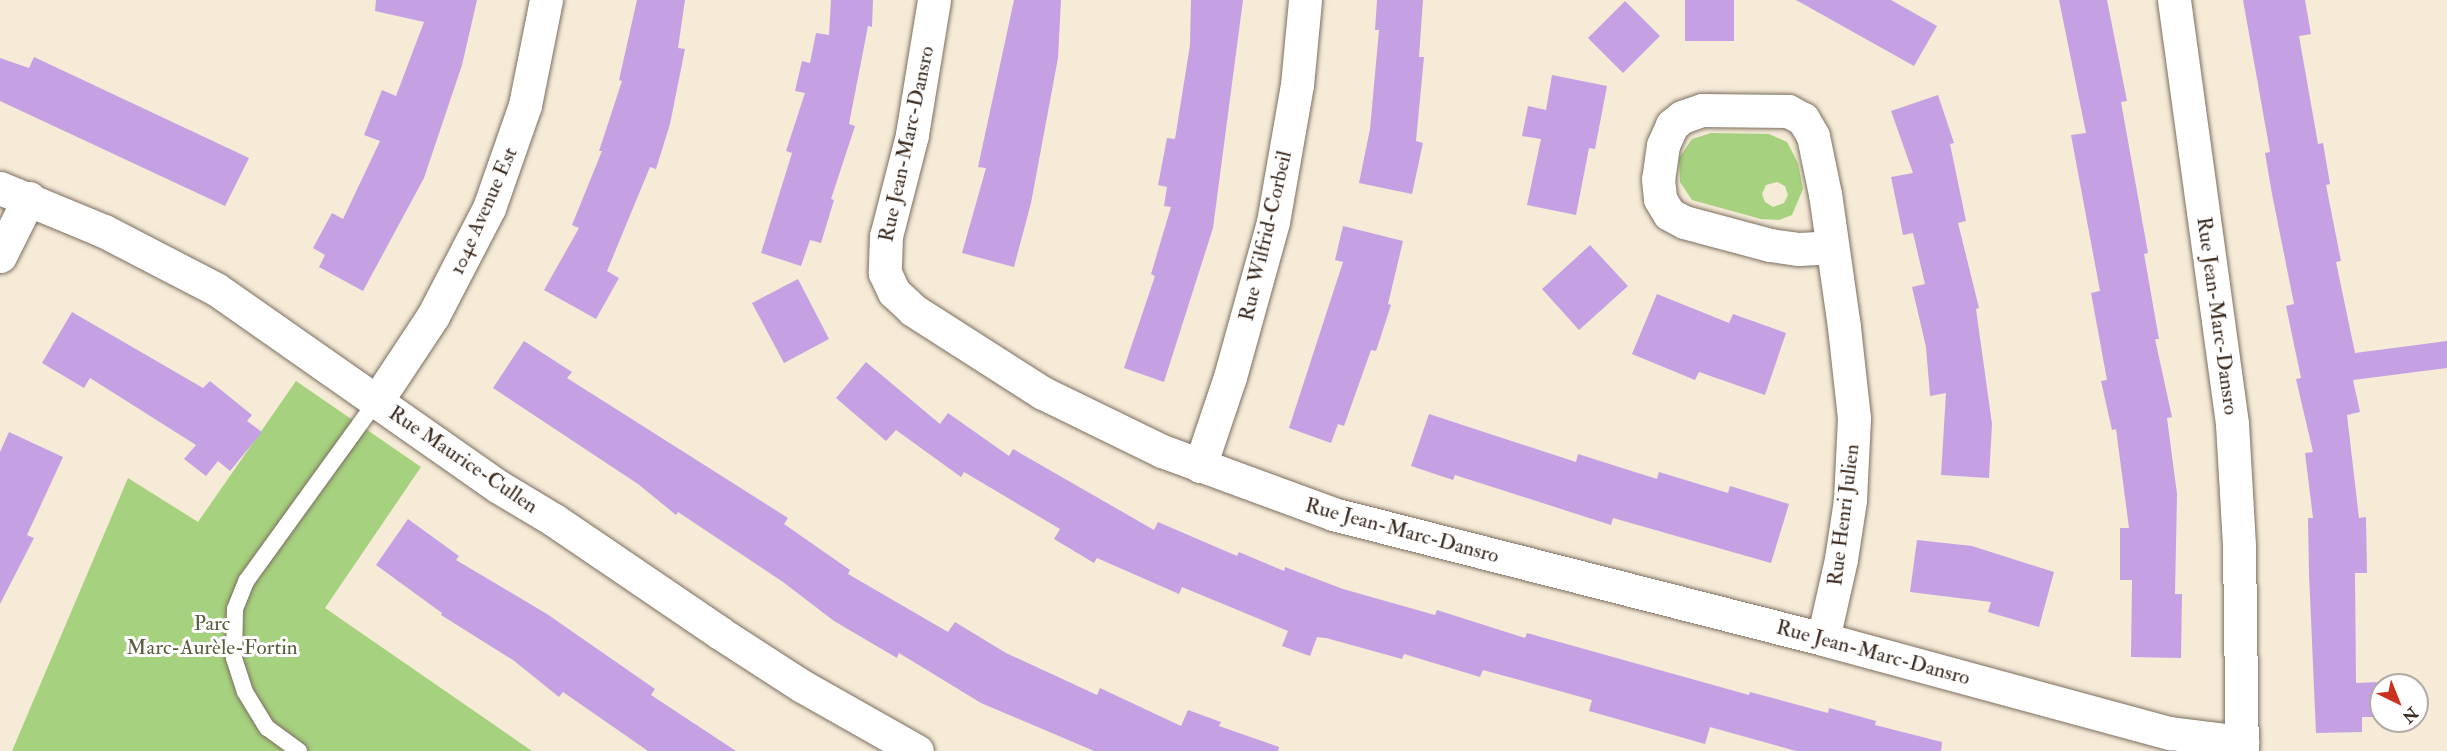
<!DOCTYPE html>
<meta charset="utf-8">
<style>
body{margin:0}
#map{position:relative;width:2447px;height:751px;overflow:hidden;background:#f5ebd7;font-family:"IM FELL Double Pica",serif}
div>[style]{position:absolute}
.green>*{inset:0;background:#a6d17e}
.building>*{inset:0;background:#c5a1e4}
.roads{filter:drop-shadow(0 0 2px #7c6e5f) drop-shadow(0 0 2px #7c6e5f)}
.service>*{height:16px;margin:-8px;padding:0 8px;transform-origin:8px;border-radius:8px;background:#fff}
.minor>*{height:33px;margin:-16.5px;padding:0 16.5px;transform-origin:16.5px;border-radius:16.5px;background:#fff}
span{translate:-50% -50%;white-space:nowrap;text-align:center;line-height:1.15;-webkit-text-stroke:6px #fff;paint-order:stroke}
.street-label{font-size:21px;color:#3b2a1e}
.park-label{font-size:21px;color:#5b5c3b}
.north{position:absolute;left:2369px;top:673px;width:60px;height:60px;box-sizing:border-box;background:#fff;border:2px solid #b1aaa5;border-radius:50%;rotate:137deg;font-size:16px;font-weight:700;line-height:24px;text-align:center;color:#3b2a1e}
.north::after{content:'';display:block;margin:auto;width:21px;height:27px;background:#c8321e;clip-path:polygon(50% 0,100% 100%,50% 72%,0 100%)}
</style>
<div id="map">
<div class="green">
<div style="clip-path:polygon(evenodd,1711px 133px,1769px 134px,1787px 142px,1798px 163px,1803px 189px,1792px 215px,1779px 220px,1761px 219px,1692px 200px,1680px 182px,1679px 158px,1692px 139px,1711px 133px,1777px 182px,1785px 186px,1788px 195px,1784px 203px,1773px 207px,1765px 202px,1762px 194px,1766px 185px,1777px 182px)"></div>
<div style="clip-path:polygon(296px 381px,421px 467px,325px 608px,532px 751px,12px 751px,128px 478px,198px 522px)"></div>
</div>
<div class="building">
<div style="clip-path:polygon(376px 0,477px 0,462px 65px,424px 178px,363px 291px,319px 267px,325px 255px,313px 248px,332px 213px,343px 219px,380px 141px,364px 135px,382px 90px,396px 96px,424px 22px,375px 11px)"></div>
<div style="clip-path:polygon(637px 0,685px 0,678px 48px,685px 49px,670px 124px,656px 169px,650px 167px,607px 271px,619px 278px,596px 319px,544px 290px,579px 228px,572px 225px,602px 151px,599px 151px,622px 81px,619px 80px)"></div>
<div style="clip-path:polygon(831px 0,873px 0,872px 27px,868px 26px,849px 124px,855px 126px,831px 199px,834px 200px,821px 243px,810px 240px,801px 266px,761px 253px,792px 153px,786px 151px,805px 93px,795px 91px,802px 61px,810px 63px,816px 33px,829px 35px)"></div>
<div style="clip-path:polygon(1014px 0,1061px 0,1058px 58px,1031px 203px,1014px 267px,962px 253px,986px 168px,978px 167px)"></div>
<div style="clip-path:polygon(1191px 0,1243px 0,1213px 228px,1164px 382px,1124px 368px,1155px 276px,1151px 274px,1171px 207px,1164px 206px,1167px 187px,1158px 185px,1167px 138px,1175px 139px,1190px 45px)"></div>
<div style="clip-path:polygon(1377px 0,1423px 0,1419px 57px,1424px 57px,1416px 141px,1423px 143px,1412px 194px,1359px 183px,1370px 129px,1379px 30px,1375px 30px)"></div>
<div style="clip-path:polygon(1685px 0,1734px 0,1734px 41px,1685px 41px)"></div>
<div style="clip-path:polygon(1796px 0,1891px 0,1937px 26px,1914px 66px)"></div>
<div style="clip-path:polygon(2059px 0,2107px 0,2127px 101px,2121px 102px,2148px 253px,2144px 254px,2159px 339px,2155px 339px,2172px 417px,2167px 418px,2177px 494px,2175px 594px,2182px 594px,2181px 658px,2131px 657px,2132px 580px,2120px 580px,2120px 528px,2129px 528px,2116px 429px,2112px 430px,2101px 381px,2107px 380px,2091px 293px,2100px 291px,2071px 135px,2086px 133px)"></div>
<div style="clip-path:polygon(2243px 0,2305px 0,2311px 34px,2299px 36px,2318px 144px,2323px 143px,2330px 184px,2326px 185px,2341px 261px,2336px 262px,2355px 353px,2447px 341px,2447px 368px,2353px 380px,2360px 412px,2347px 415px,2359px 518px,2366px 517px,2367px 573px,2355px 573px,2356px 683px,2381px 682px,2381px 717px,2362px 717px,2362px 732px,2316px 733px,2309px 574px,2308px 518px,2313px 518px,2305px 453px,2313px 452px,2296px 379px,2301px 378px,2286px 306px,2294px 304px,2272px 194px,2265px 153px,2270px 152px)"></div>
<div style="clip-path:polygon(1625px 1px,1660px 36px,1623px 73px,1588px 38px)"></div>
<div style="clip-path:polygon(34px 57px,249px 158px,225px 206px,0 101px,0 58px,29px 68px)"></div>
<div style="clip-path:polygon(1552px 75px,1607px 86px,1595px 149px,1589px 148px,1576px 215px,1527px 205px,1541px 139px,1522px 136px,1528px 106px,1546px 110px)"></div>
<div style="clip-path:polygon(1938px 95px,1954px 143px,1950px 144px,1966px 221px,1958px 223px,1979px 308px,1976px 309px,1992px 424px,1989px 478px,1941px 475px,1946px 393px,1930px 396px,1926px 347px,1912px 287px,1925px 284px,1913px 233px,1903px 235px,1891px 177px,1913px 173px,1891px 111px)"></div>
<div style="clip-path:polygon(1343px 226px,1403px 241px,1388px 304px,1391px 305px,1376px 351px,1371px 350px,1344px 426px,1338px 424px,1331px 443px,1289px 428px,1343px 262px,1335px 260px)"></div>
<div style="clip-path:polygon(1590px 245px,1628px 286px,1579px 330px,1542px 289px)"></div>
<div style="clip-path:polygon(798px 279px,829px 339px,784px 363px,752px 303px)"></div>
<div style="clip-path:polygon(1657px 294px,1729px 323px,1733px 314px,1786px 333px,1765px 395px,1699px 372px,1695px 380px,1632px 354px)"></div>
<div style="clip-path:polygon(72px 312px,203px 388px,210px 381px,252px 415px,247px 421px,262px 432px,230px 471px,218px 461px,206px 476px,184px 459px,196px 445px,90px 378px,84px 388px,42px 363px)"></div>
<div style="clip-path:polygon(524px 341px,572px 372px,567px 378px,788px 518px,784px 524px,850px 570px,848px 574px,948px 632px,955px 622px,1006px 653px,1097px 695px,1100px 688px,1181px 726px,1188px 710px,1221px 722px,1219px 726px,1279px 747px,1278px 751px,1094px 751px,981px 703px,899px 653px,897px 658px,834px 621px,783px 582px,678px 512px,676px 515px,638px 484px,493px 388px)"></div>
<div style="clip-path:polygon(866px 362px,940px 424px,948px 413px,1009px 456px,1013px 449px,1154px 530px,1158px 522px,1237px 556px,1239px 552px,1284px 571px,1285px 567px,1343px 589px,1435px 615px,1437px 610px,1525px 638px,1527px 633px,1749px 695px,1750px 692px,1828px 713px,1829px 708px,1876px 721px,1875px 725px,1942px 742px,1941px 751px,1796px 751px,1710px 727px,1705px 744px,1589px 711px,1592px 700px,1483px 670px,1480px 677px,1404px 654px,1402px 659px,1326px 638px,1317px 637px,1310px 656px,1282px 646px,1288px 631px,1182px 587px,1179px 594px,1097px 558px,1094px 563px,1054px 539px,1060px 529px,964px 472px,961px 477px,896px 430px,886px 441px,836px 398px)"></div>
<div style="clip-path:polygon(1429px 414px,1576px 462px,1578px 454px,1657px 479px,1659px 472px,1728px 493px,1730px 486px,1789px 504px,1771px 563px,1613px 518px,1611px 525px,1455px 475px,1453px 480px,1411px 466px)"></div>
<div style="clip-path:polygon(9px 432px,63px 457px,27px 535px,34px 538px,0 604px,0 452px)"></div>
<div style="clip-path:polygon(408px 519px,459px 556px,456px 560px,547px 614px,655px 689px,651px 695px,736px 751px,648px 751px,563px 692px,559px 697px,513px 660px,441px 615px,442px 613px,376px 565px)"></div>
<div style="clip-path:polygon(1917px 540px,1972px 546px,2054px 572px,2039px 627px,1988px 612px,1991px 602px,1910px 592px)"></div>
</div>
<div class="roads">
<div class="service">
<div style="left:299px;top:751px;width:39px;rotate:-144deg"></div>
<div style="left:267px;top:728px;width:42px;rotate:-121.4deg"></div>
<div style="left:245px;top:692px;width:36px;rotate:-108deg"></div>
<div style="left:234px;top:658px;width:49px;rotate:-88.8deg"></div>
<div style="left:235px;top:609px;width:31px;rotate:-68deg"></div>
<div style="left:247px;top:580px;width:220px;rotate:-54.1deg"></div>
</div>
<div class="minor">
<div style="left:934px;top:0;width:137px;rotate:99.3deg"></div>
<div style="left:912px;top:135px;width:104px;rotate:104.4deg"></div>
<div style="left:886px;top:236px;width:37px;rotate:92deg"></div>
<div style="left:885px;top:273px;width:21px;rotate:65deg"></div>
<div style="left:894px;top:292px;width:26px;rotate:43deg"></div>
<div style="left:913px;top:310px;width:154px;rotate:32.6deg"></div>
<div style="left:1043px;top:393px;width:132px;rotate:26deg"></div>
<div style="left:1162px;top:451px;width:182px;rotate:20.2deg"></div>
<div style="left:1333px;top:514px;width:506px;rotate:14.31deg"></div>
<div style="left:1823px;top:639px;width:360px;rotate:15.2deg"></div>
<div style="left:2170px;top:733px;width:73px;rotate:7.1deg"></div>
<div style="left:2174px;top:0;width:428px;rotate:82.2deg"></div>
<div style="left:2232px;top:424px;width:123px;rotate:86.7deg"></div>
<div style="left:2239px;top:547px;width:204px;rotate:89.2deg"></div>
<div style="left:0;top:188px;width:113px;rotate:22.5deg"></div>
<div style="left:104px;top:231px;width:126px;rotate:27.4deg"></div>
<div style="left:216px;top:289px;width:345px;rotate:35deg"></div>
<div style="left:499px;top:487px;width:64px;rotate:31deg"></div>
<div style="left:554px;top:520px;width:201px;rotate:34.2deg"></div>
<div style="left:720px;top:633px;width:98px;rotate:32.9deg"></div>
<div style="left:802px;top:686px;width:132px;rotate:29.5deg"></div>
<div style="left:0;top:256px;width:65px;rotate:-63.4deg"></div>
<div style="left:376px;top:402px;width:103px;rotate:-56.5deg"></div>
<div style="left:433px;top:316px;width:122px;rotate:-62.6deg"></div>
<div style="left:489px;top:208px;width:109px;rotate:-70.7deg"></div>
<div style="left:525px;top:105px;width:107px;rotate:-78.7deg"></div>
<div style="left:1200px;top:466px;width:94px;rotate:-71.4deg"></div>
<div style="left:1230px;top:377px;width:161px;rotate:-74.5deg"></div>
<div style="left:1273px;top:222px;width:139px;rotate:-80.1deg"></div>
<div style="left:1297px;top:85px;width:85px;rotate:-84.6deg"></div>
<div style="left:1823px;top:639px;width:82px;rotate:-77.3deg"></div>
<div style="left:1841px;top:559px;width:60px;rotate:-81.3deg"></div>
<div style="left:1850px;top:500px;width:82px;rotate:-87.2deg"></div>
<div style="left:1854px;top:418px;width:92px;rotate:-96.3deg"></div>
<div style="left:1844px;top:327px;width:134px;rotate:-98.1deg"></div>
<div style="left:1825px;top:194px;width:59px;rotate:-101.7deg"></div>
<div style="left:1813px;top:136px;width:20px;rotate:-120deg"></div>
<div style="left:1803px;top:119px;width:17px;rotate:-152deg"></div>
<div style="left:1788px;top:111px;width:86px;rotate:-179.3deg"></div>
<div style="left:1702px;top:110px;width:21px;rotate:161deg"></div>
<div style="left:1682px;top:117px;width:13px;rotate:141deg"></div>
<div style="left:1672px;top:125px;width:22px;rotate:114deg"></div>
<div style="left:1663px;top:145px;width:34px;rotate:98deg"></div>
<div style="left:1658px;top:179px;width:20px;rotate:84deg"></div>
<div style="left:1660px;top:199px;width:17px;rotate:59deg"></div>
<div style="left:1669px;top:214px;width:17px;rotate:28deg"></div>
<div style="left:1684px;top:222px;width:89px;rotate:15deg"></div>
<div style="left:1770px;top:245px;width:29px;rotate:8deg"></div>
<div style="left:1799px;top:249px;width:33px;rotate:-3deg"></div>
</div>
</div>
<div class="street-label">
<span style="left:907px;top:144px;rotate:-78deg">Rue Jean-Marc-Dansro</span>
<span style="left:484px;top:211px;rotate:-66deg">104e Avenue Est</span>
<span style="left:1266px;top:236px;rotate:-77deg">Rue Wilfrid-Corbeil</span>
<span style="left:2217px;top:316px;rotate:82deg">Rue Jean-Marc-Dansro</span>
<span style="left:463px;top:460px;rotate:34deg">Rue Maurice-Cullen</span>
<span style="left:1844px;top:515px;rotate:-83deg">Rue Henri Julien</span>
<span style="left:1402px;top:531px;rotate:15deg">Rue Jean-Marc-Dansro</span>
<span style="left:1873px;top:653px;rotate:15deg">Rue Jean-Marc-Dansro</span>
</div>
<div class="park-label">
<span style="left:212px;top:636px">Parc<br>Marc-Aurèle-Fortin</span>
</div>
<div class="north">N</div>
</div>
